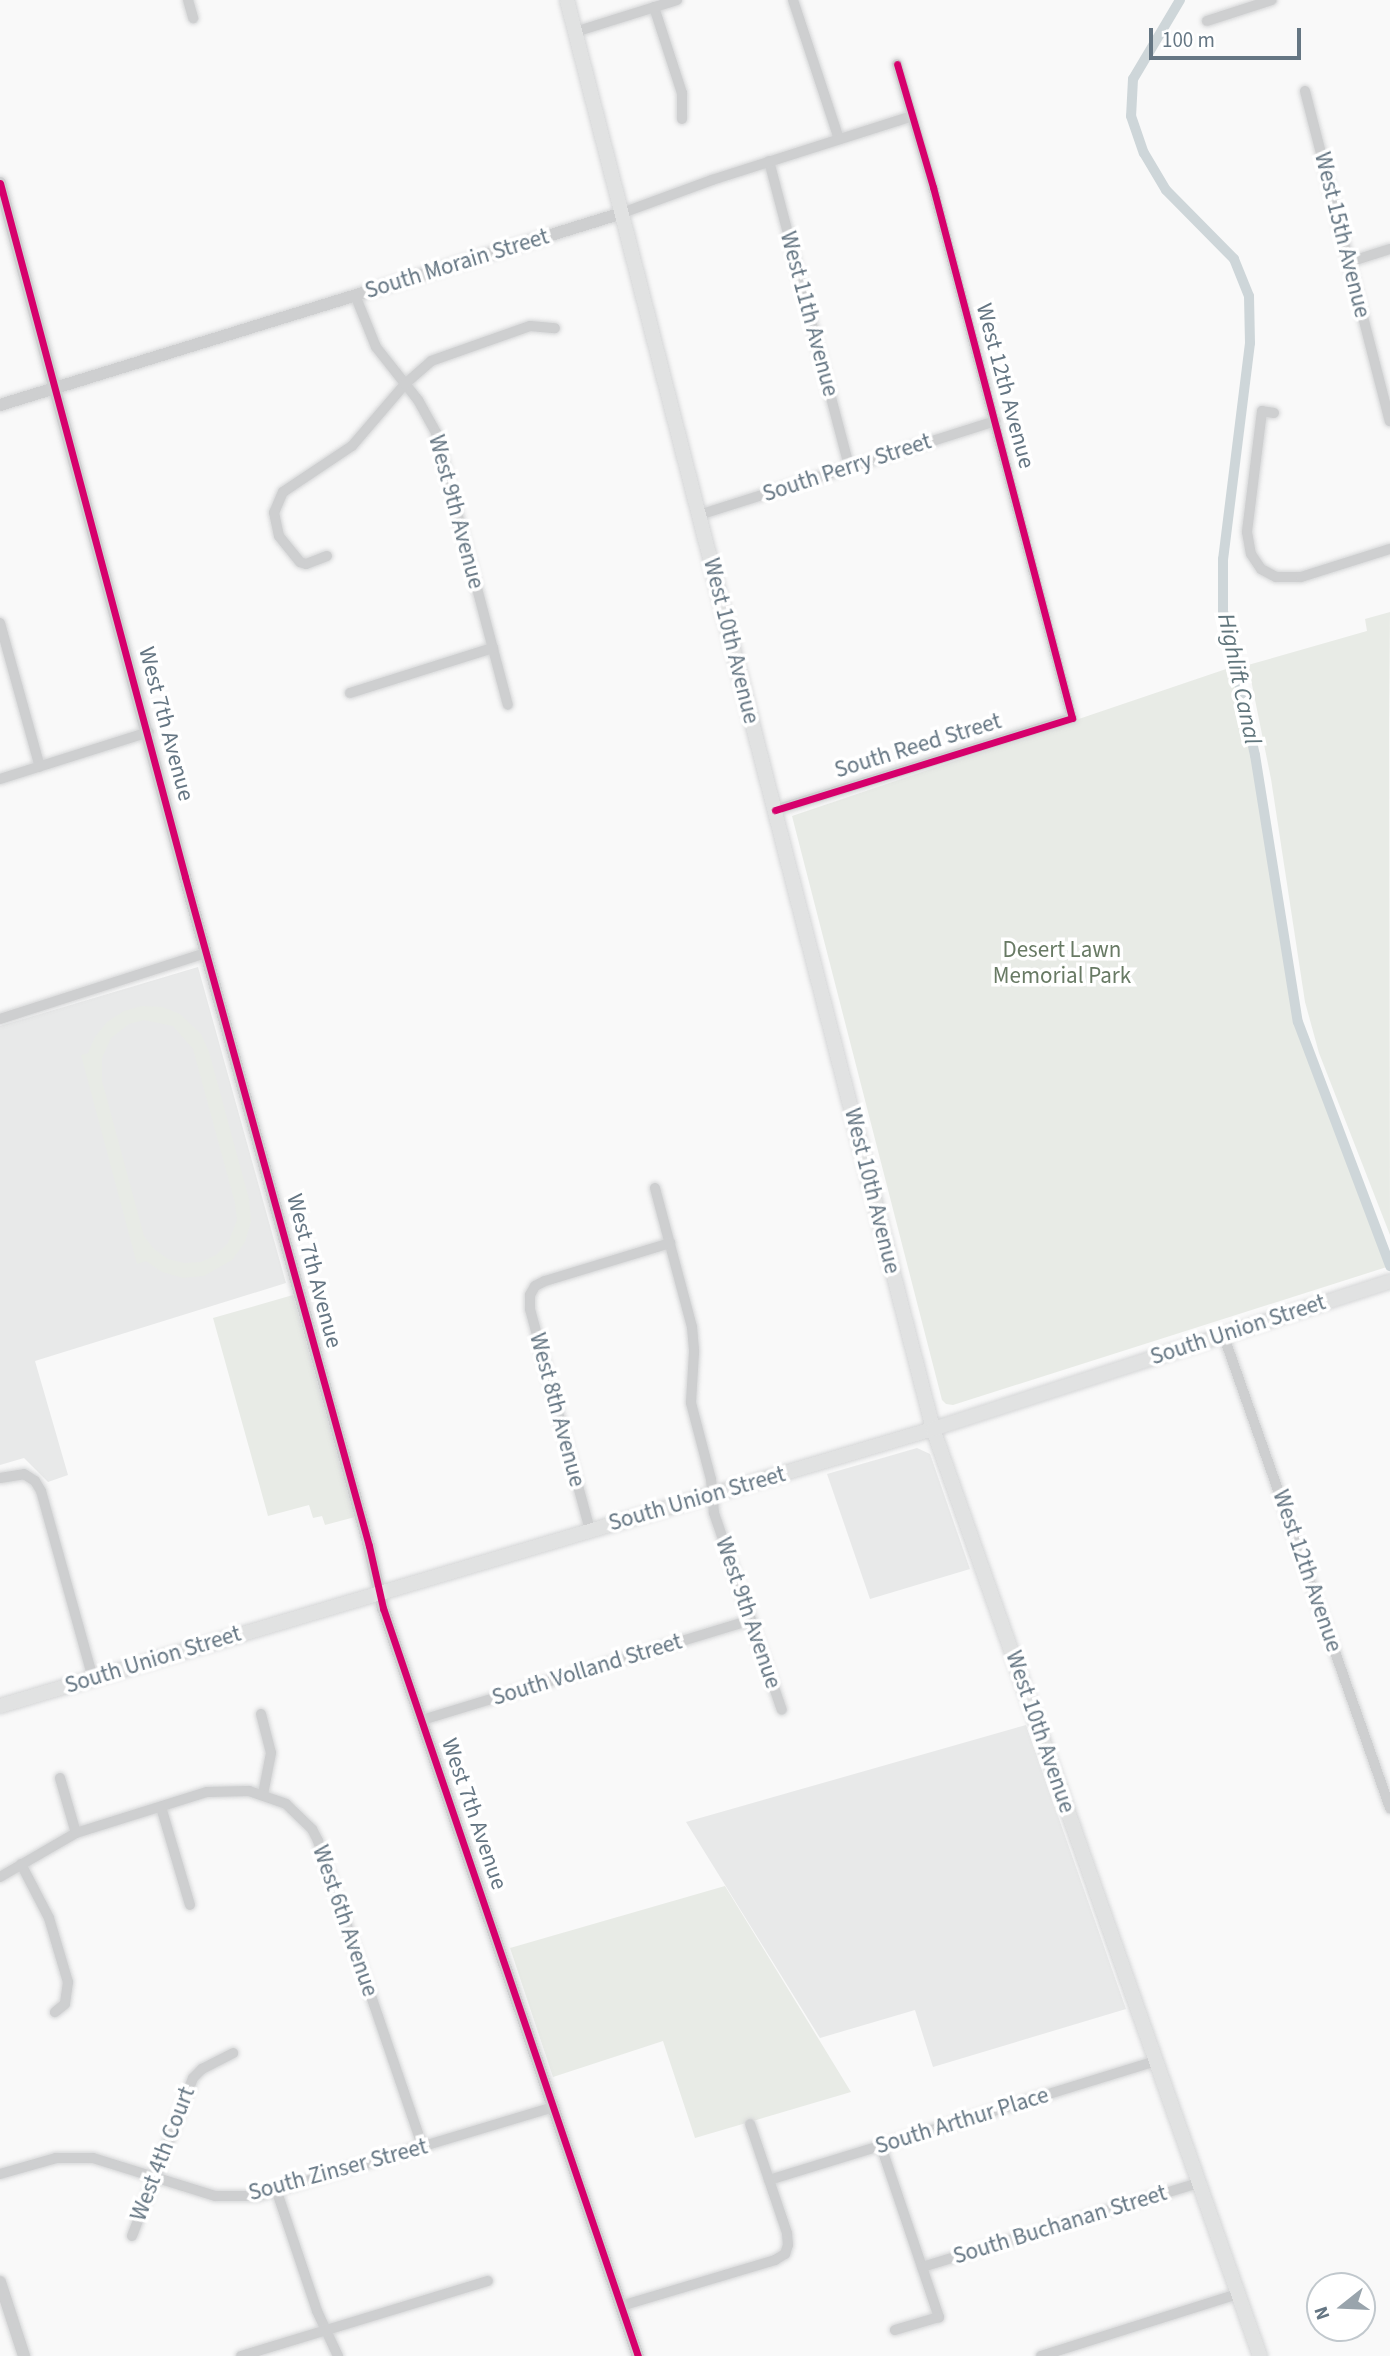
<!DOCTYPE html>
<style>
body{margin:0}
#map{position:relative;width:1390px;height:2356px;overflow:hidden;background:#f9f9f9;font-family:"Source Sans 3",sans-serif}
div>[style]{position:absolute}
.built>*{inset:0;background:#e8e9e9}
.green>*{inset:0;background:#e8ebe6}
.canal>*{height:10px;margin:-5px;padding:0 5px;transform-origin:5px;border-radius:5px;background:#ced6d9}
.roads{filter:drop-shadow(0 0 2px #d5d6d7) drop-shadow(0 0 2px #d5d6d7)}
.minor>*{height:10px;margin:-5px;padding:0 5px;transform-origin:5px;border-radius:5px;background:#cecfd0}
.tertiary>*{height:12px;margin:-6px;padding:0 6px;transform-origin:6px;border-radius:6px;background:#cecfd0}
.secondary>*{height:14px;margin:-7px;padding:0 7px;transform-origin:7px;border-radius:7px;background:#e1e2e2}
.cycleway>*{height:7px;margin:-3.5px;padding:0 3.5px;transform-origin:3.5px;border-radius:3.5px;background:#d6006c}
span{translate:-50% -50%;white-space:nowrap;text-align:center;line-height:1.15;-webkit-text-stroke:7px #fff;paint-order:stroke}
.street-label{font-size:23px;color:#657683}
.park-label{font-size:23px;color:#687a64}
.water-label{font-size:24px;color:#60757c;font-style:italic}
.north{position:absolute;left:1306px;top:2272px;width:70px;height:70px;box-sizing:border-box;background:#fff;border:2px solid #c1c8cd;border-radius:50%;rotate:252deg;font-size:19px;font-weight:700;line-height:28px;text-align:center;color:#657683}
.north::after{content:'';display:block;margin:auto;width:24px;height:32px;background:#99a4ac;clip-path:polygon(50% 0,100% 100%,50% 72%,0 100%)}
.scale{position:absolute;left:1149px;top:28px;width:152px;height:32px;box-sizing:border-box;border:4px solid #657683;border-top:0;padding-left:9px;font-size:21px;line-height:24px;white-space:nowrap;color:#657683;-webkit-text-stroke:5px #fff;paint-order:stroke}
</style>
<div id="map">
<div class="built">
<div style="clip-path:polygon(198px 967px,286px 1283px,35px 1361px,68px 1475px,48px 1482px,24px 1458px,0 1465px,0 1026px)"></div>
<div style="clip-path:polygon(917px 1448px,930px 1454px,970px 1569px,870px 1599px,827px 1474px)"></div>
<div style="clip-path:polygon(1026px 1725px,1126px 2009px,933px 2067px,915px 2010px,820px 2038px,686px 1822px)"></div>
</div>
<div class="green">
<div style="clip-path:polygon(1390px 612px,1389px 721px,1390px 1235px,1319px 1053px,1305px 1002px,1271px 779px,1248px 665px,1367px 631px,1365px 619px)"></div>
<div style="clip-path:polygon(1235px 666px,1301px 1026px,1390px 1266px,953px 1405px,946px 1404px,942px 1400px,792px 816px)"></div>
<div style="clip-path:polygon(evenodd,142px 1006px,162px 1007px,180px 1014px,201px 1034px,209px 1052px,249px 1199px,251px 1221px,245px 1242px,232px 1260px,204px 1276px,183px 1278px,162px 1272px,146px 1261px,137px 1264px,81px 1055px,88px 1053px,95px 1037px,107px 1022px,124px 1011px,142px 1006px,144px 1020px,173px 1026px,193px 1049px,235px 1203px,237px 1220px,228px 1243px,216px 1255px,201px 1262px,184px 1263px,168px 1259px,154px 1249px,144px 1236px,102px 1081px,102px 1058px,111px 1038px,129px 1024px,144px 1020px)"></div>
<div style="clip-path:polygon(293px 1295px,355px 1517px,325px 1525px,322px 1516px,313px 1518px,309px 1505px,268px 1516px,213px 1318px)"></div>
<div style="clip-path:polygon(725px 1886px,851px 2092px,695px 2138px,663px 2041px,553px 2077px,510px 1948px)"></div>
</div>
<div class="canal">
<div style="left:1180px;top:0;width:92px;rotate:120.7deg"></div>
<div style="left:1133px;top:79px;width:37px;rotate:93deg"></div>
<div style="left:1131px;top:116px;width:39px;rotate:71deg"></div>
<div style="left:1144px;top:153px;width:43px;rotate:59.3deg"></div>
<div style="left:1166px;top:190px;width:97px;rotate:45.4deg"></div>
<div style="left:1234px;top:259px;width:40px;rotate:68deg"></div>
<div style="left:1249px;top:296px;width:47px;rotate:88.8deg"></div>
<div style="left:1250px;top:343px;width:218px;rotate:97.1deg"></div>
<div style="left:1223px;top:559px;width:52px;rotate:90deg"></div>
<div style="left:1223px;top:611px;width:148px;rotate:77.5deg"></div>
<div style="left:1255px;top:755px;width:270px;rotate:80.9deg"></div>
<div style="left:1298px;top:1022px;width:261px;rotate:69.3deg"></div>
</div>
<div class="roads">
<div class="minor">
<div style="left:188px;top:0;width:19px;rotate:74deg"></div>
<div style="left:793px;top:0;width:146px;rotate:71.7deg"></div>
<div style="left:654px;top:7px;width:90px;rotate:72deg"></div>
<div style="left:682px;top:93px;width:26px;rotate:90deg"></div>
<div style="left:1207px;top:21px;width:68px;rotate:-17.9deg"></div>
<div style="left:575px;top:32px;width:107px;rotate:-17.4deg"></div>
<div style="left:1305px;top:91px;width:341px;rotate:75.6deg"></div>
<div style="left:769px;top:161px;width:316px;rotate:75.3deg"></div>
<div style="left:622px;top:213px;width:96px;rotate:-20.1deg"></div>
<div style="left:712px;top:180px;width:210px;rotate:-17.7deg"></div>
<div style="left:1349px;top:262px;width:43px;rotate:-17.6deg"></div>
<div style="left:355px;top:295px;width:56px;rotate:68deg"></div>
<div style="left:376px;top:347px;width:68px;rotate:51.6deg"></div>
<div style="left:418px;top:400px;width:38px;rotate:61deg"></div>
<div style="left:436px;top:433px;width:281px;rotate:75.2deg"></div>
<div style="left:1274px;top:413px;width:12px;rotate:-171deg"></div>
<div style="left:1262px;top:411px;width:122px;rotate:97.1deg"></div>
<div style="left:1247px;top:532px;width:22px;rotate:80deg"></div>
<div style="left:1251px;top:554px;width:18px;rotate:56deg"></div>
<div style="left:1261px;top:569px;width:17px;rotate:28deg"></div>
<div style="left:1276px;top:577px;width:25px"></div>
<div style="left:1301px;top:577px;width:93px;rotate:-17.5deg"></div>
<div style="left:699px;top:515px;width:311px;rotate:-17.6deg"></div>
<div style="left:327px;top:556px;width:22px;rotate:159deg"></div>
<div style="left:306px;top:564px;width:6px;rotate:-162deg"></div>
<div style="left:300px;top:562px;width:33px;rotate:-129deg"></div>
<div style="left:279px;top:536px;width:24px;rotate:-102deg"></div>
<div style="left:274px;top:513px;width:23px;rotate:-67deg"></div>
<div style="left:283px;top:492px;width:83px;rotate:-33.7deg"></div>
<div style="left:352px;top:446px;width:82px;rotate:-49.5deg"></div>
<div style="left:405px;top:384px;width:35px;rotate:-41deg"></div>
<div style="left:431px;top:361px;width:105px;rotate:-19.5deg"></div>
<div style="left:530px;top:326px;width:25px;rotate:5deg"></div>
<div style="left:0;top:623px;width:149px;rotate:74.5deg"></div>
<div style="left:350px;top:693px;width:150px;rotate:-17.5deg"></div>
<div style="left:0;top:779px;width:156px;rotate:-17.5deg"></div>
<div style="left:775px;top:810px;width:311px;rotate:-17.2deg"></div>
<div style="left:1072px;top:718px;width:549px;rotate:-104.67deg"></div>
<div style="left:933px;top:187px;width:128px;rotate:-106.3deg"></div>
<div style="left:0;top:1019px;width:216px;rotate:-17.8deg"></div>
<div style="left:655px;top:1188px;width:144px;rotate:75.1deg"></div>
<div style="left:692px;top:1327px;width:25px;rotate:85deg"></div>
<div style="left:694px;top:1352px;width:51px;rotate:93.4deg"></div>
<div style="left:691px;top:1403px;width:79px;rotate:75.3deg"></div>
<div style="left:711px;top:1479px;width:34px;rotate:85deg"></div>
<div style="left:714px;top:1513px;width:208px;rotate:71deg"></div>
<div style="left:1223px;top:1334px;width:503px;rotate:70.59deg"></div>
<div style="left:0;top:1478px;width:24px;rotate:-9deg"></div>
<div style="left:24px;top:1474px;width:13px;rotate:32deg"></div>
<div style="left:35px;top:1481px;width:12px;rotate:59deg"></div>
<div style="left:41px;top:1491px;width:194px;rotate:74.5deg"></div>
<div style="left:590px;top:1530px;width:229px;rotate:-105.2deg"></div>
<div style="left:530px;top:1309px;width:14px;rotate:-90deg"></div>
<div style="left:530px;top:1295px;width:10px;rotate:-61deg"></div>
<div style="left:535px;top:1286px;width:11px;rotate:-27deg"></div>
<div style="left:545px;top:1281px;width:131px;rotate:-16.9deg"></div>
<div style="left:261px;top:1714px;width:40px;rotate:75.6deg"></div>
<div style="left:271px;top:1753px;width:42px;rotate:101deg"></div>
<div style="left:422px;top:1720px;width:344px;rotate:-16.9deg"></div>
<div style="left:60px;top:1778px;width:57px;rotate:73.8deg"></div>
<div style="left:161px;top:1807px;width:102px;rotate:73.5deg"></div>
<div style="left:21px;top:1864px;width:61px;rotate:62.6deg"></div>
<div style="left:49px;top:1918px;width:67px;rotate:73.5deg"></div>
<div style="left:68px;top:1982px;width:22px;rotate:98deg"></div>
<div style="left:65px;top:2004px;width:13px;rotate:141deg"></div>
<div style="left:0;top:1877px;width:88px;rotate:-30.1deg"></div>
<div style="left:76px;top:1833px;width:137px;rotate:-17.4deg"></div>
<div style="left:207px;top:1792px;width:42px;rotate:-1.4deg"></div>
<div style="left:249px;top:1791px;width:39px;rotate:19deg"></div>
<div style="left:286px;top:1804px;width:36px;rotate:44deg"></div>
<div style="left:312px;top:1829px;width:13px;rotate:63deg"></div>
<div style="left:318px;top:1841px;width:324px;rotate:71.1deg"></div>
<div style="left:881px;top:2146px;width:181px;rotate:71.3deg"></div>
<div style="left:939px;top:2317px;width:46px;rotate:163.5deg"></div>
<div style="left:0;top:2174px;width:58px;rotate:-15.9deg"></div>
<div style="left:56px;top:2158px;width:37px"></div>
<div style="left:93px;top:2158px;width:128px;rotate:17.3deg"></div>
<div style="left:215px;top:2196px;width:42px"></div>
<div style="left:257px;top:2196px;width:310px;rotate:-16.7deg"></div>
<div style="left:769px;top:2180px;width:405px;rotate:-17.1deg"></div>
<div style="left:277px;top:2192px;width:126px;rotate:71.4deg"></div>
<div style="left:317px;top:2311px;width:50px;rotate:65deg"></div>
<div style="left:132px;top:2236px;width:169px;rotate:-68.9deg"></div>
<div style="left:193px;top:2078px;width:13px;rotate:-45deg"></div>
<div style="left:202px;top:2069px;width:35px;rotate:-27deg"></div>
<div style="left:922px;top:2267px;width:289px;rotate:-16.9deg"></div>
<div style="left:621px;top:2306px;width:161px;rotate:-16.6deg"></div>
<div style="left:775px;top:2260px;width:12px;rotate:-31deg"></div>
<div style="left:785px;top:2254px;width:9px;rotate:-72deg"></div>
<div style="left:788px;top:2245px;width:12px;rotate:-95deg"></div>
<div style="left:787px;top:2233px;width:115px;rotate:-108.7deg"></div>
<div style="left:241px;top:2356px;width:258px;rotate:-16.9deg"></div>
<div style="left:1041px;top:2356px;width:207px;rotate:-17.5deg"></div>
</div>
<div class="tertiary">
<div style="left:0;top:183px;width:718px;rotate:75.07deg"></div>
<div style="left:185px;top:877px;width:694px;rotate:74.62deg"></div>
<div style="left:369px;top:1546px;width:64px;rotate:77.3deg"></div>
<div style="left:383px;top:1608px;width:790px;rotate:71.18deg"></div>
<div style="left:0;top:405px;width:651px;rotate:-17.15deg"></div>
<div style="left:0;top:2282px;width:78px;rotate:72deg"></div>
</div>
<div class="secondary">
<div style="left:567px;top:0;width:1475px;rotate:75.63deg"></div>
<div style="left:933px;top:1429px;width:983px;rotate:70.57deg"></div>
<div style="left:0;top:1706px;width:973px;rotate:-16.54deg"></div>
<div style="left:933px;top:1429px;width:480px;rotate:-17.9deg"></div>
</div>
</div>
<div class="cycleway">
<div style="left:0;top:183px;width:718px;rotate:75.07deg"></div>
<div style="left:185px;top:877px;width:694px;rotate:74.62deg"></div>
<div style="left:369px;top:1546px;width:64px;rotate:77.3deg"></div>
<div style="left:383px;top:1608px;width:790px;rotate:71.18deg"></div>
<div style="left:775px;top:810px;width:311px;rotate:-17.2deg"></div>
<div style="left:1072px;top:718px;width:549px;rotate:-104.67deg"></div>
<div style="left:933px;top:187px;width:128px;rotate:-106.3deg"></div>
</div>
<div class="street-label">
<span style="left:1342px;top:235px;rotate:76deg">West 15th Avenue</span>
<span style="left:457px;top:264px;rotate:-17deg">South Morain Street</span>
<span style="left:809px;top:314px;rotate:75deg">West 11th Avenue</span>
<span style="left:1005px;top:386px;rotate:75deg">West 12th Avenue</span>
<span style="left:847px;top:468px;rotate:-18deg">South Perry Street</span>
<span style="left:456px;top:512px;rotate:75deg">West 9th Avenue</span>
<span style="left:731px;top:641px;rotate:76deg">West 10th Avenue</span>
<span style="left:166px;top:724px;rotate:75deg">West 7th Avenue</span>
<span style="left:918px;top:746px;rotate:-17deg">South Reed Street</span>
<span style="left:872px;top:1191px;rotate:76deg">West 10th Avenue</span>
<span style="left:314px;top:1271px;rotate:75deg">West 7th Avenue</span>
<span style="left:1238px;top:1330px;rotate:-18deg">South Union Street</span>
<span style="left:557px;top:1410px;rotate:75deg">West 8th Avenue</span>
<span style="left:697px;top:1499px;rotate:-16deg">South Union Street</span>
<span style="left:1307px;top:1571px;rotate:71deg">West 12th Avenue</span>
<span style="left:748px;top:1613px;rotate:71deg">West 9th Avenue</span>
<span style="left:153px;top:1660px;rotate:-17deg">South Union Street</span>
<span style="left:587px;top:1670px;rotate:-17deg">South Volland Street</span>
<span style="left:1040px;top:1732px;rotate:71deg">West 10th Avenue</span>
<span style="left:474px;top:1814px;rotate:71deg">West 7th Avenue</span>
<span style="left:345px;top:1921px;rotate:71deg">West 6th Avenue</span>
<span style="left:962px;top:2121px;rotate:-17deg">South Arthur Place</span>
<span style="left:163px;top:2154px;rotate:-69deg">West 4th Court</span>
<span style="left:338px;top:2170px;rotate:-15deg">South Zinser Street</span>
<span style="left:1060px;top:2225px;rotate:-17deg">South Buchanan Street</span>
</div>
<div class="park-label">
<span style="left:1062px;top:963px">Desert Lawn<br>Memorial Park</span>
</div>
<div class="water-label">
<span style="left:1239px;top:679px;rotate:78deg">Highlift Canal</span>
</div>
<div class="north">N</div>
<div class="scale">100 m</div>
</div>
